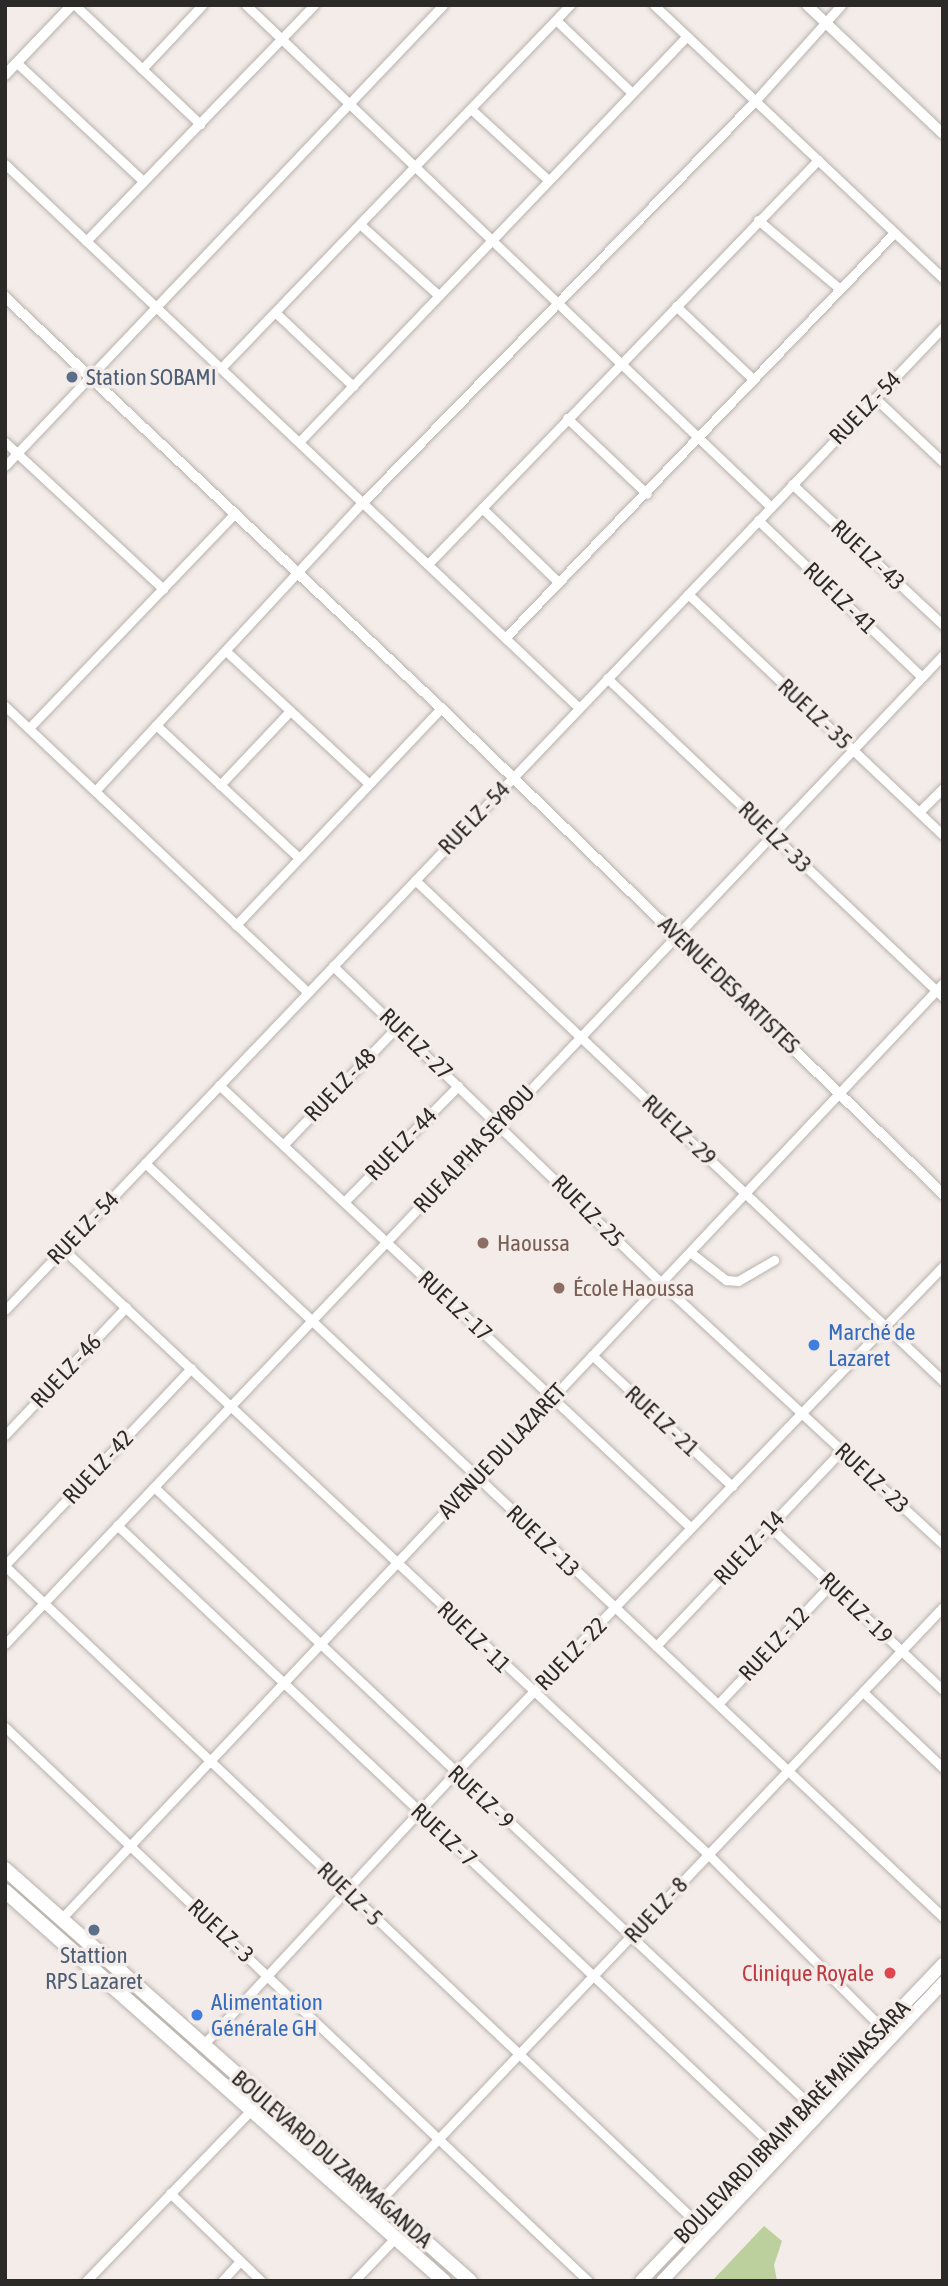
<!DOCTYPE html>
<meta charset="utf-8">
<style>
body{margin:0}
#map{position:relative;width:948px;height:2286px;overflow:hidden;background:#f3ece8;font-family:"Asap Condensed",sans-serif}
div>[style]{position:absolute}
.green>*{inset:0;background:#bbd09d}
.roads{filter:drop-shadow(0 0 2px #b8b1ad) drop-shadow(0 0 2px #b8b1ad)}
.minor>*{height:9px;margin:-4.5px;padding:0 4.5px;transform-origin:4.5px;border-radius:4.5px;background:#fff}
.tertiary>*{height:10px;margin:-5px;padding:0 5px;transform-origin:5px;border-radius:5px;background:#fff}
.secondary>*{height:12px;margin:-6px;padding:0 6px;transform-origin:6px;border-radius:6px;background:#fff}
.primary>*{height:14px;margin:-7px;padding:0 7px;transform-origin:7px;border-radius:7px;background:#fff}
.dots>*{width:19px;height:19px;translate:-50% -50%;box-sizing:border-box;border:4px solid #f3ece8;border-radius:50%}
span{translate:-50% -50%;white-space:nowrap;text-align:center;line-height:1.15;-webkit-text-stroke:7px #f3ece8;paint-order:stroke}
.service-label{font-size:23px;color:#4e5e75}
.left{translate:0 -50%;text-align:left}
.street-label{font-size:23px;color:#2c2a28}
.education-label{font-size:23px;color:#785e54}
.shop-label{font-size:23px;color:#366cbe}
.health-label{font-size:23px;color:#be3a42}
.right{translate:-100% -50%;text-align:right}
.frame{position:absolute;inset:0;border:7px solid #2c2a28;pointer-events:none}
</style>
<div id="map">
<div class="green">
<div style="clip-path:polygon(764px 2226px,782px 2241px,774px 2265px,777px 2281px,712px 2281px)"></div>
</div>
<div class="roads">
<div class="minor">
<div style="left:75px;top:5px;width:173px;rotate:43.6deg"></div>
<div style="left:246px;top:5px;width:726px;rotate:43.72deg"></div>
<div style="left:654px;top:5px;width:398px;rotate:43.4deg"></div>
<div style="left:556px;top:20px;width:105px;rotate:43.8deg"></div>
<div style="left:17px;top:63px;width:173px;rotate:43.1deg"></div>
<div style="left:142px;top:69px;width:88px;rotate:-46.8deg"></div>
<div style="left:472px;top:110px;width:102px;rotate:42.6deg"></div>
<div style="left:5px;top:164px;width:791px;rotate:43.46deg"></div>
<div style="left:758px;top:220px;width:107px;rotate:40.1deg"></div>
<div style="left:362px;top:226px;width:103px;rotate:42.2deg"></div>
<div style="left:86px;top:241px;width:328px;rotate:-46deg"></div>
<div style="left:676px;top:306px;width:106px;rotate:43.5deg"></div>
<div style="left:277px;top:314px;width:105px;rotate:43.5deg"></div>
<div style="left:221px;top:368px;width:504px;rotate:-46.13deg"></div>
<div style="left:875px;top:398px;width:93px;rotate:43.3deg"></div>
<div style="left:567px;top:418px;width:110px;rotate:43.5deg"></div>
<div style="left:300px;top:441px;width:560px;rotate:-46.3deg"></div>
<div style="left:5px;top:442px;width:216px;rotate:42.9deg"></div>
<div style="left:5px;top:466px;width:636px;rotate:-46.47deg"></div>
<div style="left:792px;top:484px;width:207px;rotate:43deg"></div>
<div style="left:482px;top:508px;width:107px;rotate:44.2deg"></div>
<div style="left:758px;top:520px;width:227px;rotate:43.8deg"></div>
<div style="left:428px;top:564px;width:562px;rotate:-46.01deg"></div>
<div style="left:688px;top:594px;width:351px;rotate:43.4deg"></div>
<div style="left:506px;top:637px;width:560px;rotate:-46.16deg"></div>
<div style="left:226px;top:651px;width:195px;rotate:42.9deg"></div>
<div style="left:607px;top:678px;width:463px;rotate:43.5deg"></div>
<div style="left:5px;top:706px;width:417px;rotate:43.4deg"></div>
<div style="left:156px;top:725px;width:195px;rotate:42.9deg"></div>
<div style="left:29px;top:728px;width:298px;rotate:-46.2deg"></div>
<div style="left:220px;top:785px;width:102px;rotate:-46.6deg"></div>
<div style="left:95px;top:791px;width:394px;rotate:-47.2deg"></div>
<div style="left:363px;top:502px;width:561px;rotate:-45.65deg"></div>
<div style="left:755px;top:101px;width:129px;rotate:-48.1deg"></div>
<div style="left:919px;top:812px;width:34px;rotate:-45deg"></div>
<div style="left:415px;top:880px;width:728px;rotate:43.5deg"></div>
<div style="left:236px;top:925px;width:299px;rotate:-46.6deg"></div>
<div style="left:333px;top:966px;width:456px;rotate:44deg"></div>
<div style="left:661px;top:1283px;width:384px;rotate:42.8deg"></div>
<div style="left:219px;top:1085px;width:647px;rotate:43.18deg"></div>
<div style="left:283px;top:1145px;width:165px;rotate:-46deg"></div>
<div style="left:145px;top:1163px;width:1098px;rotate:43.38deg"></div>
<div style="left:344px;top:1202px;width:163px;rotate:-45.5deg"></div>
<div style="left:63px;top:1249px;width:886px;rotate:43.17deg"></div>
<div style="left:709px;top:1855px;width:245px;rotate:45deg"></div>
<div style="left:690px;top:1252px;width:46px;rotate:37.9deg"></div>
<div style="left:726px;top:1280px;width:12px;rotate:5deg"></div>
<div style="left:738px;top:1281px;width:42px;rotate:-30.3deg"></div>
<div style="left:5px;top:1310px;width:1359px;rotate:-46.34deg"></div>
<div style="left:592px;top:1355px;width:192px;rotate:43.1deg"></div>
<div style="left:5px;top:1435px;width:176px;rotate:-46.6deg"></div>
<div style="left:154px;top:1487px;width:901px;rotate:43.29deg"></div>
<div style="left:117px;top:1525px;width:900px;rotate:43.43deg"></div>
<div style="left:769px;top:1526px;width:239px;rotate:43.3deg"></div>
<div style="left:5px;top:1565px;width:271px;rotate:-46.6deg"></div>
<div style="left:5px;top:1566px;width:953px;rotate:43.51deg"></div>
<div style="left:5px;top:1644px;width:1363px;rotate:-46.52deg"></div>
<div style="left:656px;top:1646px;width:270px;rotate:-46.5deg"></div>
<div style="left:863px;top:1692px;width:110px;rotate:43.5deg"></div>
<div style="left:718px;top:1704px;width:165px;rotate:-46.7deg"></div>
<div style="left:5px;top:1727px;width:804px;rotate:43.54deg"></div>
<div style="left:61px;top:1919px;width:1286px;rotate:-46.7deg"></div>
<div style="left:203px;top:2045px;width:371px;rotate:-47.2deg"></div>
<div style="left:455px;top:1773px;width:704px;rotate:-46.09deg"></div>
<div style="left:170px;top:2193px;width:127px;rotate:44deg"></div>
<div style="left:369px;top:2212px;width:834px;rotate:-46.51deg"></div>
<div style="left:86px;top:2281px;width:239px;rotate:-46deg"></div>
<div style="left:222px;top:2281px;width:27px;rotate:-48deg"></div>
<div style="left:354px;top:2281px;width:61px;rotate:-46.3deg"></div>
</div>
<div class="tertiary">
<div style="left:807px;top:5px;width:187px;rotate:43.5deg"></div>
<div style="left:5px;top:75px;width:97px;rotate:-46.3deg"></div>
<div style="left:5px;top:297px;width:599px;rotate:43.31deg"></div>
<div style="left:441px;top:708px;width:699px;rotate:44.07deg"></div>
</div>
<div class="secondary">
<div style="left:641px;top:2281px;width:438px;rotate:-46.4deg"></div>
<div style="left:662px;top:2281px;width:410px;rotate:-46.7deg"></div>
</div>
<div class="primary">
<div style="left:5px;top:1869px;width:621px;rotate:41.54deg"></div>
<div style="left:5px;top:1891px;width:587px;rotate:41.62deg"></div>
</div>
</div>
<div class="dots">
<div style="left:72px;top:377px;background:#5c6f8a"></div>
<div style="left:483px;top:1243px;background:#8d6e63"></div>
<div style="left:559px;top:1288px;background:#8d6e63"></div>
<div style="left:814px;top:1345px;background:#3f7fe0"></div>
<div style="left:94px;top:1930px;background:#5c6f8a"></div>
<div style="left:890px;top:1973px;background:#e0444e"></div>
<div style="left:197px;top:2015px;background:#3f7fe0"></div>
</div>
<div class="service-label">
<span class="left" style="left:86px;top:377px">Station SOBAMI</span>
<span style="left:94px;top:1968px">Stattion<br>RPS Lazaret</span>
</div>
<div class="street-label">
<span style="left:865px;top:408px;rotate:-46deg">RUE LZ - 54</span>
<span style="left:868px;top:555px;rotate:43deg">RUE LZ - 43</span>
<span style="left:840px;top:598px;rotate:44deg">RUE LZ - 41</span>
<span style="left:815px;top:714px;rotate:43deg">RUE LZ - 35</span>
<span style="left:474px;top:818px;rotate:-46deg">RUE LZ - 54</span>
<span style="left:775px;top:837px;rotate:44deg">RUE LZ - 33</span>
<span style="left:729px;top:985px;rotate:44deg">AVENUE DES ARTISTES</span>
<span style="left:416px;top:1044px;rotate:44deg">RUE LZ - 27</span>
<span style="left:340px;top:1085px;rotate:-46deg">RUE LZ - 48</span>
<span style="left:679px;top:1130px;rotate:43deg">RUE LZ - 29</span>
<span style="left:401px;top:1144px;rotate:-46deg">RUE LZ - 44</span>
<span style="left:474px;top:1149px;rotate:-47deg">RUE ALPHA SEYBOU</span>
<span style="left:588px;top:1211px;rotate:45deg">RUE LZ - 25</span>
<span style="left:83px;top:1228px;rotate:-46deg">RUE LZ - 54</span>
<span style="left:455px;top:1306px;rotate:43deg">RUE LZ - 17</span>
<span style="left:66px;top:1371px;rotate:-47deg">RUE LZ - 46</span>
<span style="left:662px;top:1421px;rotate:43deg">RUE LZ - 21</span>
<span style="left:502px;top:1451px;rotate:-47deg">AVENUE DU LAZARET</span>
<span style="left:98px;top:1467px;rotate:-47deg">RUE LZ - 42</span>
<span style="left:872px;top:1478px;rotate:43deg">RUE LZ - 23</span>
<span style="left:543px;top:1541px;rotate:44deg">RUE LZ - 13</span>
<span style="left:749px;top:1548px;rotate:-47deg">RUE LZ - 14</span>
<span style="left:856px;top:1608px;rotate:44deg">RUE LZ - 19</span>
<span style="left:474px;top:1637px;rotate:44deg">RUE LZ - 11</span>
<span style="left:774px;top:1644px;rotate:-47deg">RUE LZ - 12</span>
<span style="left:571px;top:1654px;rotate:-46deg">RUE LZ - 22</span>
<span style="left:481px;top:1797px;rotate:43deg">RUE LZ - 9</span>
<span style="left:444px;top:1835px;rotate:43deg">RUE LZ - 7</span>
<span style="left:350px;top:1894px;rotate:44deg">RUE LZ - 5</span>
<span style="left:656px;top:1910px;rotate:-47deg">RUE LZ - 8</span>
<span style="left:221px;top:1931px;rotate:43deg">RUE LZ - 3</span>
<span style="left:792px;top:2122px;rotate:-46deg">BOULEVARD IBRAIM BARÉ MAÏNASSARA</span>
<span style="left:332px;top:2159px;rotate:41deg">BOULEVARD DU ZARMAGANDA</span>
</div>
<div class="education-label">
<span class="left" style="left:497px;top:1243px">Haoussa</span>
<span class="left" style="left:573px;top:1288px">École Haoussa</span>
</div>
<div class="shop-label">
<span class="left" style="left:828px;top:1345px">Marché de<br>Lazaret</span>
<span class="left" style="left:211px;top:2015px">Alimentation<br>Générale GH</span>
</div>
<div class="health-label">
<span class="right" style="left:874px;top:1973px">Clinique Royale</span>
</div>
<div class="frame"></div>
</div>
